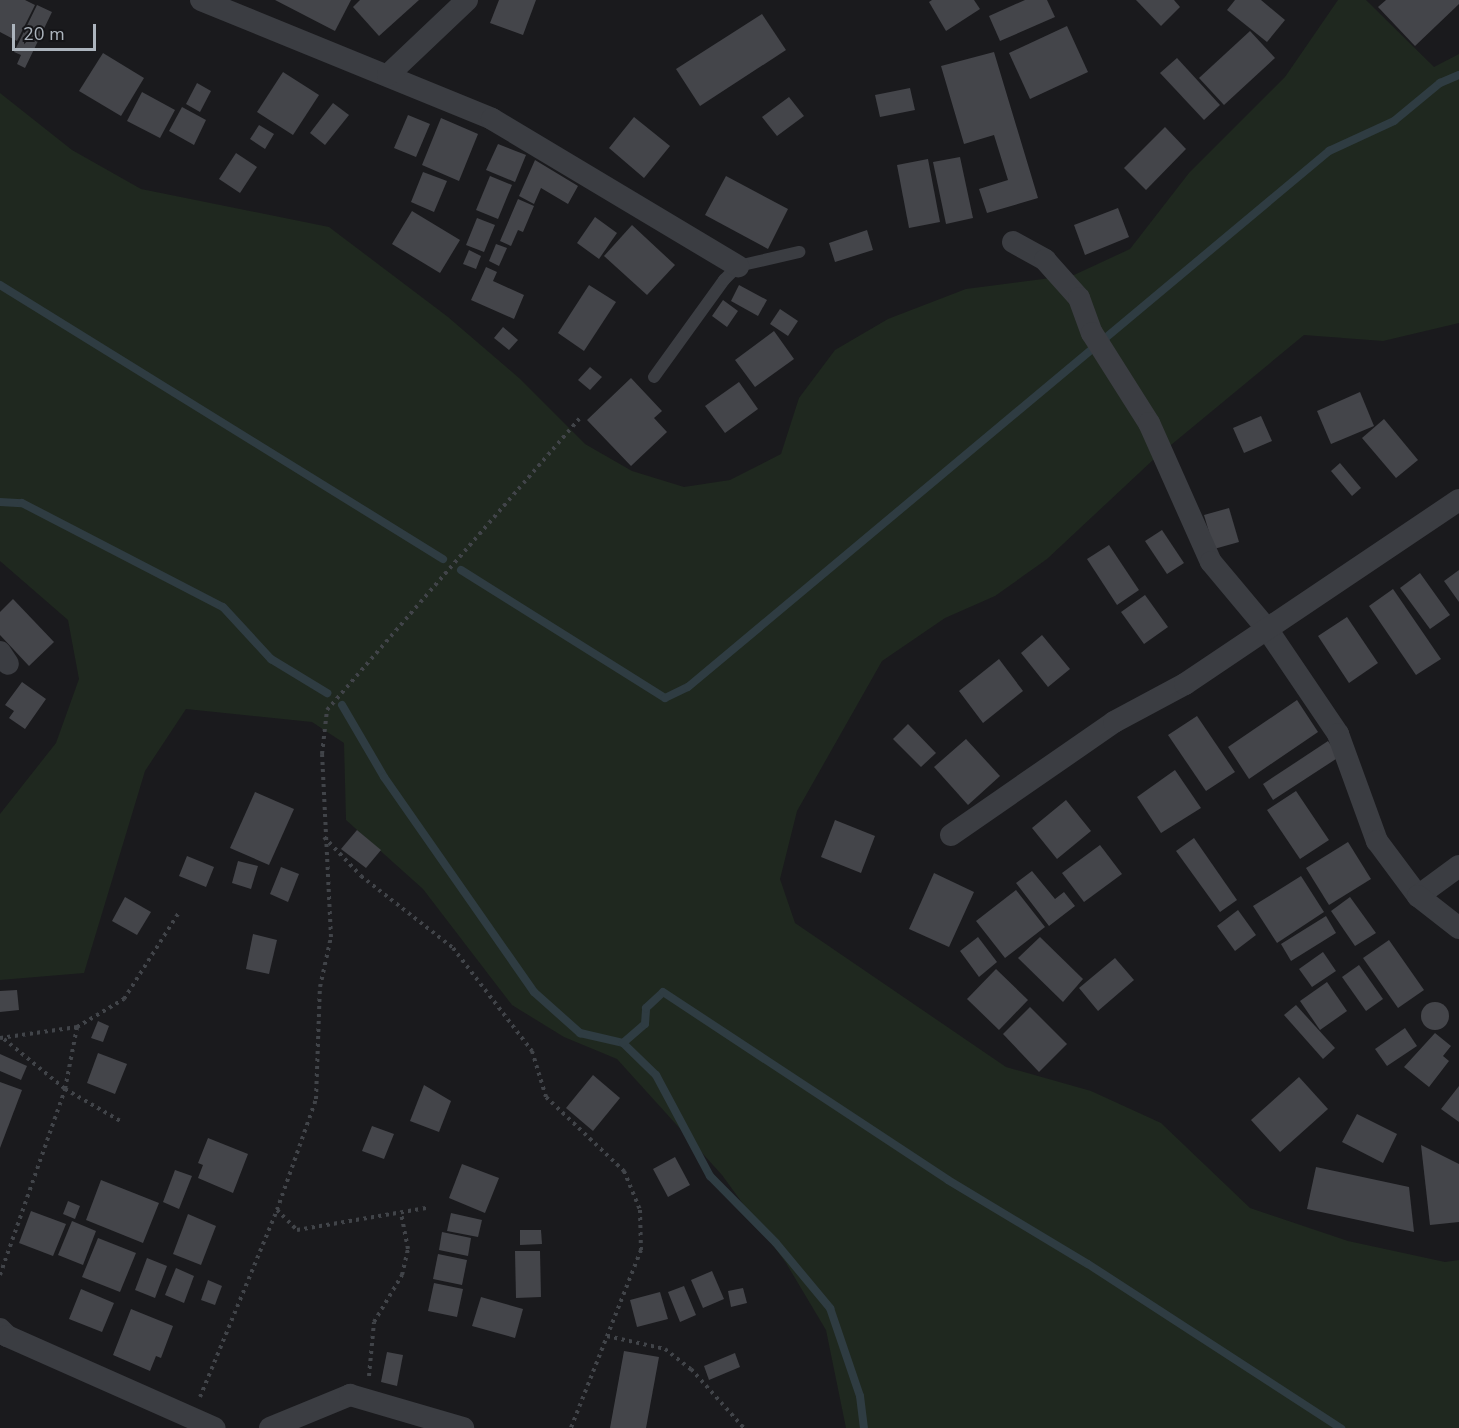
<!DOCTYPE html>
<style>
body{margin:0}
#map{position:relative;width:1459px;height:1428px;overflow:hidden;background:#1a1a1d;font-family:"Nunito Sans",sans-serif}
div>[style]{position:absolute}
.green>*{inset:0;background:#1f281f}
.stream>*{height:8px;margin:-4px;padding:0 4px;transform-origin:4px;border-radius:4px;background:#2f3c42}
.building>*{inset:0;background:#44454a}
.round{border-radius:50%}
.path>*{height:4px;margin-top:-2px;transform-origin:0;background:repeating-linear-gradient(90deg,#414449 0 3px,transparent 0 7.5px)}
.lane>*{height:12px;margin:-6px;padding:0 6px;transform-origin:6px;border-radius:6px;background:#3b3d42}
.street>*{height:22px;margin:-11px;padding:0 11px;transform-origin:11px;border-radius:11px;background:#3b3d42}
span{translate:-50% -50%;white-space:nowrap;text-align:center;line-height:1.15;-webkit-text-stroke:6px #151518;paint-order:stroke}
.scale{position:absolute;left:12px;top:24px;width:84px;height:27px;box-sizing:border-box;border:3px solid #acb4bd;border-top:0;padding-left:8px;font-size:18px;line-height:21px;white-space:nowrap;color:#acb4bd;-webkit-text-stroke:4px #151518;paint-order:stroke}
</style>
<div id="map">
<div class="green">
<div style="clip-path:polygon(1338px 0,1366px 0,1434px 67px,1459px 54px,1459px 323px,1383px 341px,1304px 335px,1154px 459px,1047px 559px,995px 596px,945px 618px,882px 661px,797px 811px,780px 879px,795px 923px,1006px 1067px,1091px 1091px,1161px 1123px,1250px 1208px,1348px 1241px,1445px 1262px,1459px 1260px,1459px 1428px,846px 1428px,826px 1330px,786px 1263px,722px 1175px,617px 1059px,564px 1037px,512px 1005px,423px 889px,346px 820px,344px 743px,312px 722px,186px 709px,145px 771px,84px 973px,0 980px,0 814px,56px 743px,79px 679px,68px 620px,0 561px,0 93px,72px 150px,141px 189px,329px 227px,448px 317px,519px 378px,585px 444px,632px 471px,684px 487px,730px 480px,781px 454px,799px 398px,835px 350px,888px 319px,966px 289px,1074px 275px,1130px 249px,1189px 173px,1285px 77px)"></div>
</div>
<div class="stream">
<div style="left:0;top:285px;width:521px;rotate:31.74deg"></div>
<div style="left:0;top:502px;width:22px;rotate:3deg"></div>
<div style="left:22px;top:503px;width:226px;rotate:27.4deg"></div>
<div style="left:223px;top:607px;width:71px;rotate:47.3deg"></div>
<div style="left:271px;top:659px;width:66px;rotate:31.3deg"></div>
<div style="left:461px;top:570px;width:241px;rotate:32.1deg"></div>
<div style="left:665px;top:698px;width:25px;rotate:-26deg"></div>
<div style="left:688px;top:687px;width:836px;rotate:-39.9deg"></div>
<div style="left:1329px;top:151px;width:72px;rotate:-24.8deg"></div>
<div style="left:1394px;top:121px;width:60px;rotate:-39.6deg"></div>
<div style="left:1440px;top:83px;width:21px;rotate:-23deg"></div>
<div style="left:342px;top:705px;width:83px;rotate:59.7deg"></div>
<div style="left:384px;top:777px;width:262px;rotate:55.1deg"></div>
<div style="left:534px;top:992px;width:62px;rotate:41.7deg"></div>
<div style="left:580px;top:1033px;width:44px;rotate:13.1deg"></div>
<div style="left:623px;top:1043px;width:46px;rotate:44.1deg"></div>
<div style="left:656px;top:1075px;width:115px;rotate:61.9deg"></div>
<div style="left:710px;top:1176px;width:94px;rotate:45.4deg"></div>
<div style="left:776px;top:1243px;width:85px;rotate:50.3deg"></div>
<div style="left:830px;top:1308px;width:93px;rotate:71.2deg"></div>
<div style="left:860px;top:1396px;width:32px;rotate:83deg"></div>
<div style="left:623px;top:1043px;width:29px;rotate:-41deg"></div>
<div style="left:645px;top:1024px;width:16px;rotate:-86deg"></div>
<div style="left:646px;top:1008px;width:23px;rotate:-43deg"></div>
<div style="left:663px;top:992px;width:341px;rotate:33.4deg"></div>
<div style="left:948px;top:1180px;width:163px;rotate:31deg"></div>
<div style="left:1088px;top:1264px;width:302px;rotate:33deg"></div>
</div>
<div class="building">
<div style="clip-path:polygon(0 0,25px 0,35px 5px,17px 41px,0 32px)"></div>
<div style="clip-path:polygon(275px 0,351px 0,335px 31px)"></div>
<div style="clip-path:polygon(360px 0,419px 0,379px 36px,353px 7px)"></div>
<div style="clip-path:polygon(499px 0,536px 0,523px 35px,490px 23px)"></div>
<div style="clip-path:polygon(932px 0,974px 0,980px 9px,946px 31px,929px 2px)"></div>
<div style="clip-path:polygon(1025px 0,1047px 0,1055px 17px,1000px 41px,989px 16px)"></div>
<div style="clip-path:polygon(1136px 0,1174px 0,1180px 7px,1161px 26px)"></div>
<div style="clip-path:polygon(1235px 0,1261px 0,1285px 20px,1267px 42px,1227px 10px)"></div>
<div style="clip-path:polygon(1386px 0,1459px 0,1459px 4px,1415px 46px,1378px 7px)"></div>
<div style="clip-path:polygon(37px 5px,52px 12px,25px 68px,17px 64px,21px 55px,14px 52px)"></div>
<div style="clip-path:polygon(762px 14px,786px 50px,700px 106px,676px 69px)"></div>
<div style="clip-path:polygon(1067px 26px,1088px 72px,1030px 99px,1009px 53px)"></div>
<div style="clip-path:polygon(1250px 31px,1275px 58px,1224px 105px,1199px 78px)"></div>
<div style="clip-path:polygon(994px 52px,1038px 198px,987px 213px,979px 189px,1008px 180px,994px 135px,964px 144px,941px 66px)"></div>
<div style="clip-path:polygon(103px 53px,144px 78px,121px 116px,79px 91px)"></div>
<div style="clip-path:polygon(1177px 58px,1220px 105px,1204px 120px,1160px 73px)"></div>
<div style="clip-path:polygon(283px 72px,319px 95px,293px 135px,257px 112px)"></div>
<div style="clip-path:polygon(197px 83px,211px 91px,200px 112px,186px 104px)"></div>
<div style="clip-path:polygon(910px 88px,915px 110px,880px 117px,875px 95px)"></div>
<div style="clip-path:polygon(142px 92px,175px 110px,160px 138px,127px 121px)"></div>
<div style="clip-path:polygon(789px 97px,804px 116px,777px 136px,762px 117px)"></div>
<div style="clip-path:polygon(333px 103px,349px 115px,325px 145px,310px 133px)"></div>
<div style="clip-path:polygon(182px 107px,206px 120px,194px 145px,169px 131px)"></div>
<div style="clip-path:polygon(408px 115px,430px 124px,416px 157px,394px 148px)"></div>
<div style="clip-path:polygon(634px 117px,670px 146px,644px 178px,609px 148px)"></div>
<div style="clip-path:polygon(441px 118px,478px 134px,459px 181px,422px 165px)"></div>
<div style="clip-path:polygon(259px 125px,274px 134px,265px 149px,250px 139px)"></div>
<div style="clip-path:polygon(1165px 127px,1186px 149px,1146px 190px,1124px 168px)"></div>
<div style="clip-path:polygon(498px 144px,526px 155px,515px 182px,486px 170px)"></div>
<div style="clip-path:polygon(236px 153px,257px 167px,240px 193px,219px 179px)"></div>
<div style="clip-path:polygon(960px 157px,973px 218px,946px 224px,933px 162px)"></div>
<div style="clip-path:polygon(928px 159px,940px 222px,909px 228px,897px 165px)"></div>
<div style="clip-path:polygon(535px 160px,578px 186px,568px 204px,541px 188px,534px 204px,519px 196px)"></div>
<div style="clip-path:polygon(423px 172px,447px 181px,434px 212px,411px 202px)"></div>
<div style="clip-path:polygon(490px 176px,512px 185px,498px 219px,476px 210px)"></div>
<div style="clip-path:polygon(726px 176px,788px 209px,768px 249px,705px 215px)"></div>
<div style="clip-path:polygon(518px 199px,534px 206px,523px 232px,518px 230px,511px 246px,500px 241px)"></div>
<div style="clip-path:polygon(1118px 208px,1129px 237px,1085px 255px,1074px 225px)"></div>
<div style="clip-path:polygon(412px 211px,460px 240px,440px 273px,392px 244px)"></div>
<div style="clip-path:polygon(595px 217px,617px 233px,599px 259px,577px 243px)"></div>
<div style="clip-path:polygon(477px 218px,495px 225px,484px 252px,466px 245px)"></div>
<div style="clip-path:polygon(632px 225px,675px 265px,647px 295px,604px 256px)"></div>
<div style="clip-path:polygon(867px 230px,873px 250px,835px 262px,829px 243px)"></div>
<div style="clip-path:polygon(496px 244px,507px 248px,499px 266px,489px 261px)"></div>
<div style="clip-path:polygon(469px 250px,481px 256px,476px 269px,463px 264px)"></div>
<div style="clip-path:polygon(486px 267px,497px 272px,493px 281px,524px 295px,514px 319px,471px 300px)"></div>
<div style="clip-path:polygon(589px 285px,616px 302px,584px 351px,558px 333px)"></div>
<div style="clip-path:polygon(739px 285px,767px 300px,758px 316px,731px 301px)"></div>
<div style="clip-path:polygon(723px 300px,738px 311px,727px 327px,712px 316px)"></div>
<div style="clip-path:polygon(780px 309px,798px 321px,788px 336px,770px 324px)"></div>
<div style="clip-path:polygon(503px 327px,518px 340px,509px 350px,494px 338px)"></div>
<div style="clip-path:polygon(774px 331px,794px 359px,755px 387px,735px 360px)"></div>
<div style="clip-path:polygon(590px 367px,602px 377px,590px 390px,578px 380px)"></div>
<div style="clip-path:polygon(631px 378px,662px 411px,654px 418px,667px 432px,631px 466px,587px 420px)"></div>
<div style="clip-path:polygon(739px 382px,758px 409px,725px 433px,705px 406px)"></div>
<div style="clip-path:polygon(1360px 392px,1374px 426px,1331px 444px,1317px 411px)"></div>
<div style="clip-path:polygon(1261px 416px,1272px 441px,1244px 453px,1233px 428px)"></div>
<div style="clip-path:polygon(1384px 419px,1418px 460px,1396px 478px,1362px 438px)"></div>
<div style="clip-path:polygon(1340px 463px,1361px 488px,1352px 496px,1331px 471px)"></div>
<div style="clip-path:polygon(1229px 508px,1239px 542px,1214px 549px,1204px 515px)"></div>
<div style="clip-path:polygon(1162px 530px,1184px 563px,1167px 574px,1145px 541px)"></div>
<div style="clip-path:polygon(1109px 545px,1139px 590px,1117px 605px,1087px 559px)"></div>
<div style="clip-path:polygon(1459px 570px,1459px 602px,1444px 581px)"></div>
<div style="clip-path:polygon(1420px 573px,1450px 615px,1430px 629px,1400px 588px)"></div>
<div style="clip-path:polygon(1393px 589px,1441px 659px,1416px 675px,1369px 606px)"></div>
<div style="clip-path:polygon(1145px 595px,1168px 627px,1144px 644px,1121px 612px)"></div>
<div style="clip-path:polygon(13px 599px,54px 642px,29px 666px,0 635px,0 612px)"></div>
<div style="clip-path:polygon(1347px 617px,1378px 663px,1349px 683px,1318px 636px)"></div>
<div style="clip-path:polygon(1042px 635px,1070px 669px,1048px 687px,1021px 653px)"></div>
<div style="clip-path:polygon(999px 659px,1023px 691px,983px 723px,959px 691px)"></div>
<div style="clip-path:polygon(22px 682px,46px 699px,25px 729px,9px 718px,14px 711px,5px 705px)"></div>
<div style="clip-path:polygon(1297px 700px,1318px 732px,1249px 779px,1228px 747px)"></div>
<div style="clip-path:polygon(1197px 716px,1235px 772px,1206px 791px,1168px 735px)"></div>
<div style="clip-path:polygon(908px 724px,936px 753px,921px 767px,893px 739px)"></div>
<div style="clip-path:polygon(966px 739px,1000px 776px,968px 805px,934px 767px)"></div>
<div style="clip-path:polygon(1328px 741px,1339px 757px,1273px 800px,1263px 784px)"></div>
<div style="clip-path:polygon(1175px 770px,1201px 808px,1161px 833px,1137px 797px)"></div>
<div style="clip-path:polygon(1296px 791px,1329px 840px,1300px 859px,1267px 810px)"></div>
<div style="clip-path:polygon(255px 792px,294px 809px,269px 865px,230px 848px)"></div>
<div style="clip-path:polygon(1066px 800px,1091px 831px,1057px 859px,1032px 828px)"></div>
<div style="clip-path:polygon(835px 820px,875px 836px,861px 873px,821px 857px)"></div>
<div style="clip-path:polygon(357px 830px,381px 850px,366px 868px,341px 849px)"></div>
<div style="clip-path:polygon(1194px 838px,1237px 900px,1220px 912px,1176px 851px)"></div>
<div style="clip-path:polygon(1348px 842px,1371px 879px,1329px 905px,1306px 868px)"></div>
<div style="clip-path:polygon(1100px 845px,1122px 874px,1084px 902px,1062px 873px)"></div>
<div style="clip-path:polygon(187px 856px,214px 867px,206px 887px,179px 876px)"></div>
<div style="clip-path:polygon(238px 861px,258px 866px,251px 889px,232px 883px)"></div>
<div style="clip-path:polygon(281px 867px,299px 874px,288px 902px,270px 894px)"></div>
<div style="clip-path:polygon(1032px 871px,1055px 899px,1064px 892px,1075px 906px,1049px 926px,1016px 883px)"></div>
<div style="clip-path:polygon(934px 873px,974px 892px,949px 947px,909px 929px)"></div>
<div style="clip-path:polygon(1301px 876px,1324px 912px,1277px 943px,1253px 906px)"></div>
<div style="clip-path:polygon(1016px 890px,1045px 927px,1005px 958px,976px 921px)"></div>
<div style="clip-path:polygon(125px 897px,151px 912px,137px 935px,112px 921px)"></div>
<div style="clip-path:polygon(1350px 897px,1376px 933px,1355px 946px,1331px 911px)"></div>
<div style="clip-path:polygon(1238px 910px,1256px 935px,1235px 951px,1217px 926px)"></div>
<div style="clip-path:polygon(1326px 916px,1336px 933px,1291px 961px,1281px 944px)"></div>
<div style="clip-path:polygon(253px 934px,277px 940px,269px 974px,246px 969px)"></div>
<div style="clip-path:polygon(978px 937px,997px 962px,979px 977px,960px 951px)"></div>
<div style="clip-path:polygon(1040px 937px,1083px 979px,1063px 1002px,1018px 958px)"></div>
<div style="clip-path:polygon(1389px 940px,1424px 990px,1398px 1008px,1363px 958px)"></div>
<div style="clip-path:polygon(1323px 952px,1336px 971px,1312px 987px,1299px 969px)"></div>
<div style="clip-path:polygon(1115px 958px,1134px 980px,1098px 1011px,1079px 988px)"></div>
<div style="clip-path:polygon(1359px 965px,1383px 999px,1366px 1011px,1342px 977px)"></div>
<div style="clip-path:polygon(996px 969px,1028px 1000px,999px 1030px,967px 999px)"></div>
<div style="clip-path:polygon(1327px 982px,1347px 1011px,1320px 1030px,1300px 1001px)"></div>
<div style="clip-path:polygon(17px 990px,19px 1010px,0 1012px,0 991px)"></div>
<div class="round" style="left:1421px;top:1002px;width:28px;height:28px"></div>
<div style="clip-path:polygon(1296px 1005px,1335px 1048px,1323px 1059px,1284px 1015px)"></div>
<div style="clip-path:polygon(1030px 1007px,1067px 1044px,1039px 1072px,1003px 1034px)"></div>
<div style="clip-path:polygon(98px 1021px,109px 1026px,103px 1042px,91px 1038px)"></div>
<div style="clip-path:polygon(1405px 1028px,1417px 1046px,1387px 1066px,1375px 1049px)"></div>
<div style="clip-path:polygon(1435px 1033px,1451px 1046px,1443px 1056px,1449px 1061px,1429px 1087px,1404px 1067px)"></div>
<div style="clip-path:polygon(98px 1053px,127px 1064px,115px 1094px,87px 1083px)"></div>
<div style="clip-path:polygon(0 1054px,27px 1066px,21px 1080px,0 1071px)"></div>
<div style="clip-path:polygon(593px 1075px,620px 1098px,593px 1131px,566px 1108px)"></div>
<div style="clip-path:polygon(1299px 1077px,1328px 1109px,1280px 1152px,1251px 1120px)"></div>
<div style="clip-path:polygon(0 1082px,22px 1090px,0 1148px)"></div>
<div style="clip-path:polygon(424px 1085px,451px 1101px,439px 1132px,410px 1121px)"></div>
<div style="clip-path:polygon(1459px 1086px,1459px 1122px,1441px 1109px)"></div>
<div style="clip-path:polygon(1357px 1114px,1397px 1134px,1383px 1163px,1342px 1142px)"></div>
<div style="clip-path:polygon(372px 1126px,394px 1134px,384px 1159px,362px 1151px)"></div>
<div style="clip-path:polygon(208px 1138px,248px 1154px,233px 1193px,198px 1178px,203px 1165px,198px 1163px)"></div>
<div style="clip-path:polygon(1421px 1145px,1459px 1164px,1459px 1222px,1430px 1225px)"></div>
<div style="clip-path:polygon(675px 1157px,690px 1185px,668px 1197px,653px 1169px)"></div>
<div style="clip-path:polygon(462px 1164px,499px 1178px,485px 1213px,449px 1198px)"></div>
<div style="clip-path:polygon(1316px 1167px,1409px 1187px,1414px 1232px,1307px 1209px)"></div>
<div style="clip-path:polygon(175px 1170px,192px 1176px,179px 1209px,163px 1202px)"></div>
<div style="clip-path:polygon(101px 1180px,159px 1203px,143px 1243px,86px 1220px)"></div>
<div style="clip-path:polygon(68px 1201px,80px 1206px,75px 1219px,63px 1214px)"></div>
<div style="clip-path:polygon(31px 1211px,66px 1224px,53px 1256px,19px 1243px)"></div>
<div style="clip-path:polygon(451px 1213px,482px 1220px,478px 1237px,447px 1231px)"></div>
<div style="clip-path:polygon(188px 1214px,216px 1226px,201px 1265px,173px 1254px)"></div>
<div style="clip-path:polygon(72px 1221px,96px 1231px,83px 1265px,58px 1255px)"></div>
<div style="clip-path:polygon(520px 1230px,541px 1230px,542px 1244px,520px 1245px)"></div>
<div style="clip-path:polygon(442px 1232px,471px 1238px,468px 1256px,439px 1250px)"></div>
<div style="clip-path:polygon(98px 1238px,136px 1253px,120px 1292px,82px 1277px)"></div>
<div style="clip-path:polygon(515px 1251px,540px 1251px,541px 1297px,516px 1298px)"></div>
<div style="clip-path:polygon(438px 1254px,467px 1260px,462px 1285px,433px 1279px)"></div>
<div style="clip-path:polygon(147px 1258px,167px 1266px,155px 1298px,135px 1290px)"></div>
<div style="clip-path:polygon(176px 1268px,194px 1276px,184px 1303px,165px 1295px)"></div>
<div style="clip-path:polygon(712px 1271px,724px 1299px,703px 1308px,691px 1280px)"></div>
<div style="clip-path:polygon(208px 1280px,222px 1286px,215px 1305px,201px 1300px)"></div>
<div style="clip-path:polygon(434px 1283px,463px 1289px,457px 1317px,428px 1311px)"></div>
<div style="clip-path:polygon(684px 1286px,696px 1315px,680px 1322px,668px 1292px)"></div>
<div style="clip-path:polygon(743px 1288px,747px 1303px,731px 1307px,728px 1291px)"></div>
<div style="clip-path:polygon(81px 1289px,114px 1303px,102px 1332px,69px 1319px)"></div>
<div style="clip-path:polygon(660px 1292px,668px 1319px,637px 1327px,630px 1300px)"></div>
<div style="clip-path:polygon(481px 1297px,523px 1309px,515px 1338px,472px 1326px)"></div>
<div style="clip-path:polygon(131px 1309px,173px 1326px,161px 1358px,156px 1356px,150px 1371px,113px 1355px)"></div>
<div style="clip-path:polygon(624px 1351px,659px 1357px,646px 1428px,610px 1428px)"></div>
<div style="clip-path:polygon(387px 1352px,403px 1355px,397px 1386px,381px 1382px)"></div>
<div style="clip-path:polygon(735px 1353px,740px 1367px,709px 1380px,704px 1366px)"></div>
</div>
<div class="path">
<div style="left:324px;top:837px;width:54px;rotate:46.5deg"></div>
<div style="left:361px;top:876px;width:117px;rotate:38deg"></div>
<div style="left:453px;top:948px;width:130px;rotate:52.5deg"></div>
<div style="left:532px;top:1051px;width:48px;rotate:73.1deg"></div>
<div style="left:546px;top:1097px;width:108px;rotate:43.5deg"></div>
<div style="left:624px;top:1171px;width:42px;rotate:67.7deg"></div>
<div style="left:640px;top:1210px;width:40px;rotate:88.6deg"></div>
<div style="left:641px;top:1250px;width:191px;rotate:111.5deg"></div>
<div style="left:0;top:1038px;width:78px;rotate:-8.1deg"></div>
<div style="left:77px;top:1027px;width:55px;rotate:-30.8deg"></div>
<div style="left:124px;top:999px;width:101px;rotate:-57.6deg"></div>
<div style="left:4px;top:1039px;width:79px;rotate:39.3deg"></div>
<div style="left:65px;top:1089px;width:66px;rotate:30.1deg"></div>
<div style="left:277px;top:1210px;width:28px;rotate:45deg"></div>
<div style="left:297px;top:1230px;width:131px;rotate:-9.7deg"></div>
<div style="left:0;top:1275px;width:197px;rotate:-70.7deg"></div>
<div style="left:65px;top:1089px;width:63px;rotate:-79deg"></div>
<div style="left:607px;top:1336px;width:59px;rotate:12.6deg"></div>
<div style="left:665px;top:1349px;width:33px;rotate:38deg"></div>
<div style="left:691px;top:1369px;width:79px;rotate:48.1deg"></div>
<div style="left:369px;top:1376px;width:54px;rotate:-84.7deg"></div>
<div style="left:374px;top:1322px;width:55px;rotate:-59.2deg"></div>
<div style="left:402px;top:1275px;width:27px;rotate:-77deg"></div>
<div style="left:408px;top:1249px;width:38px;rotate:-101deg"></div>
<div style="left:200px;top:1397px;width:202px;rotate:-67.6deg"></div>
<div style="left:277px;top:1210px;width:118px;rotate:-70.6deg"></div>
<div style="left:316px;top:1099px;width:112px;rotate:-88deg"></div>
<div style="left:320px;top:987px;width:51px;rotate:-77.6deg"></div>
<div style="left:331px;top:937px;width:183px;rotate:-92.8deg"></div>
<div style="left:322px;top:754px;width:44px;rotate:-83.5deg"></div>
<div style="left:327px;top:710px;width:389px;rotate:-49.1deg"></div>
</div>
<div class="lane">
<div style="left:654px;top:377px;width:120px;rotate:-54.2deg"></div>
<div style="left:724px;top:280px;width:20px;rotate:-45deg"></div>
<div style="left:738px;top:266px;width:63px;rotate:-12.9deg"></div>
</div>
<div class="street">
<div style="left:201px;top:0;width:314px;rotate:22.2deg"></div>
<div style="left:492px;top:119px;width:287px;rotate:30.9deg"></div>
<div style="left:388px;top:75px;width:109px;rotate:-43.5deg"></div>
<div style="left:1013px;top:242px;width:37px;rotate:29deg"></div>
<div style="left:1045px;top:260px;width:51px;rotate:48.2deg"></div>
<div style="left:1079px;top:298px;width:37px;rotate:70deg"></div>
<div style="left:1092px;top:333px;width:107px;rotate:57.7deg"></div>
<div style="left:1149px;top:423px;width:152px;rotate:66deg"></div>
<div style="left:1211px;top:562px;width:87px;rotate:50.1deg"></div>
<div style="left:1267px;top:629px;width:127px;rotate:55.9deg"></div>
<div style="left:1338px;top:734px;width:114px;rotate:70deg"></div>
<div style="left:1377px;top:841px;width:69px;rotate:53.3deg"></div>
<div style="left:0;top:652px;width:14px;rotate:56deg"></div>
<div style="left:951px;top:835px;width:198px;rotate:-34.7deg"></div>
<div style="left:1114px;top:722px;width:81px;rotate:-28.2deg"></div>
<div style="left:1185px;top:684px;width:330px;rotate:-33.9deg"></div>
<div style="left:1459px;top:866px;width:51px;rotate:143.8deg"></div>
<div style="left:1418px;top:896px;width:52px;rotate:38deg"></div>
<div style="left:0;top:1329px;width:10px;rotate:45deg"></div>
<div style="left:7px;top:1336px;width:227px;rotate:23.9deg"></div>
<div style="left:270px;top:1428px;width:87px;rotate:-22.4deg"></div>
<div style="left:350px;top:1395px;width:118px;rotate:16.3deg"></div>
</div>
<div class="scale">20 m</div>
</div>
